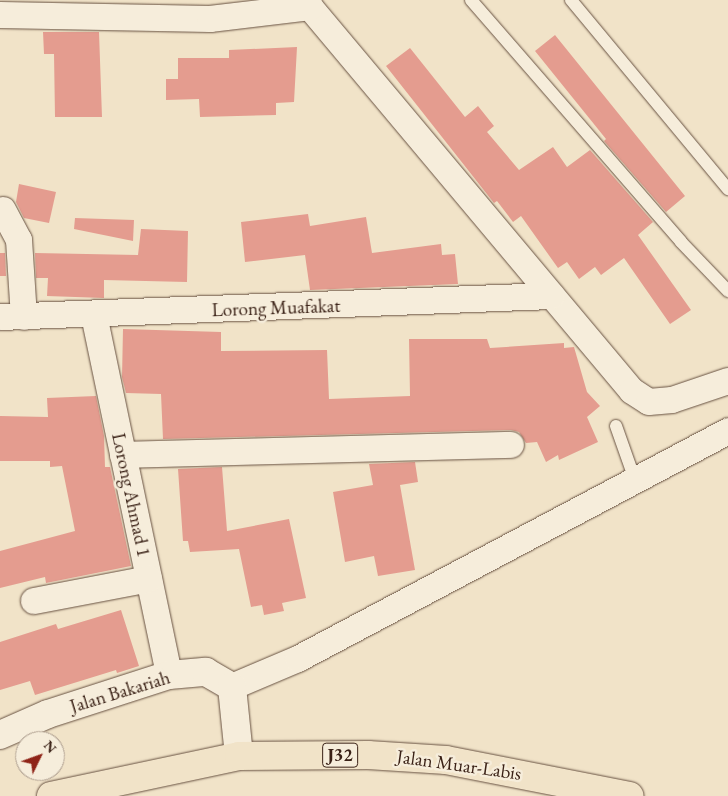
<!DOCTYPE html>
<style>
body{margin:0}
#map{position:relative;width:728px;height:796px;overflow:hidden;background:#f1e3c8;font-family:"EB Garamond",serif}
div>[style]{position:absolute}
.building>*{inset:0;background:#e49c8f}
.roads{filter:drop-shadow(0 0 1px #685242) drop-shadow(0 0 1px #685242)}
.service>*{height:12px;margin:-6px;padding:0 6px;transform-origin:6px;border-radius:6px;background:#f6eddb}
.minor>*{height:26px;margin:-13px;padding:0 13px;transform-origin:13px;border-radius:13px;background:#f6eddb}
.tertiary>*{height:28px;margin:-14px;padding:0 14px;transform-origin:14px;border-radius:14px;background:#f6eddb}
.primary>*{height:28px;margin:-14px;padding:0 14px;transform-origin:14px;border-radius:14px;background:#f1e3c8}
span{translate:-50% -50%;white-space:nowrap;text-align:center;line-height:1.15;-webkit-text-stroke:5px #f6eddb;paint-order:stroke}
.shield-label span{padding:1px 4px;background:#f6eddb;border:1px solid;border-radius:4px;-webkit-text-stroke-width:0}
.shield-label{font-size:18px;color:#3a2116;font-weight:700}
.street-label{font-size:19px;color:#3a2116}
.north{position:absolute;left:15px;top:731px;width:50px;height:50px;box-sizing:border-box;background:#f6eddb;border:1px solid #ab9b8c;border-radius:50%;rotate:48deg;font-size:14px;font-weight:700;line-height:20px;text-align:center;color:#3a2116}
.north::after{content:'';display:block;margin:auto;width:18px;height:22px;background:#8f2418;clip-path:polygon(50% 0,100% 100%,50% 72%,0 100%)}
</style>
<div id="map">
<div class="building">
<div style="clip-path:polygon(43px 32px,99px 32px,102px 117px,55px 117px,54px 54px,44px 54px)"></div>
<div style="clip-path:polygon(555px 35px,685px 196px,666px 212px,604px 141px,606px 139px,535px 51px)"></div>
<div style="clip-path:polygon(297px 47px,294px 102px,276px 103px,276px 115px,200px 117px,199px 99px,166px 100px,166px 79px,178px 79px,178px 58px,229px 58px,229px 50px)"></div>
<div style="clip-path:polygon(410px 48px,465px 117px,478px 106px,494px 126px,487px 132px,519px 170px,553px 147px,567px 167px,590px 150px,653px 222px,638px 235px,691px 310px,670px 324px,624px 258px,601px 275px,595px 267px,579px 279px,567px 262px,558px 268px,521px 216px,513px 222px,497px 201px,494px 203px,386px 66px)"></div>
<div style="clip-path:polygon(19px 184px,56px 192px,49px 223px,24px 218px,16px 202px)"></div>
<div style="clip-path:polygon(308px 214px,310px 226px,366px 217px,372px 253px,441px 244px,442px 255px,455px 254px,458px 284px,310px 290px,305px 255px,245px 262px,241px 222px)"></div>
<div style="clip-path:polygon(75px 218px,134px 220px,133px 241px,74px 229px)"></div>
<div style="clip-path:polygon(141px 229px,188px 231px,187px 282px,104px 280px,104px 298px,47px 296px,48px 278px,36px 278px,35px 253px,138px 255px)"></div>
<div style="clip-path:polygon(0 253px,5px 253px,6px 276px,0 276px)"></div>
<div style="clip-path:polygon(123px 329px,221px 332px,221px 351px,327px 350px,329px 399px,410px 396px,409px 339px,487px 339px,490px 348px,564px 343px,564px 348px,574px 347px,587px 392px,600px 406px,587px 417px,598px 442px,559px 460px,558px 455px,546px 462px,537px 442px,526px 443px,519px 432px,511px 430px,163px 439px,161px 394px,126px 393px,122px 377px)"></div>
<div style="clip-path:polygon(96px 396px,104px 436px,105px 467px,110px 467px,131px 566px,46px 583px,45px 577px,0 588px,0 551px,75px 531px,62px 466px,50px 467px,50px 461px,0 461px,0 416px,48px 417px,47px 398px)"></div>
<div style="clip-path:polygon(415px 462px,418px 482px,400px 485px,415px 570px,378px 576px,374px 556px,345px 562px,333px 492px,373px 485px,369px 464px)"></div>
<div style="clip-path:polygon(222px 467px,227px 531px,289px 519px,306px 598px,282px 603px,284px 611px,264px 615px,262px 605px,251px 607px,239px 549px,190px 552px,188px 541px,183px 541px,178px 469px)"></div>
<div style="clip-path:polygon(121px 610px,139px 666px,117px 673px,116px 670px,35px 695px,30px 681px,0 690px,0 642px,56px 624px,58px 629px)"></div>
</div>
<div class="roads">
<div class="service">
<div style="left:471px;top:0;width:320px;rotate:49deg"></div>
<div style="left:681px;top:242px;width:68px;rotate:46.2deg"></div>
<div style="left:571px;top:0;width:246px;rotate:50.3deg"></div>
<div style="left:616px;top:426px;width:57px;rotate:70.6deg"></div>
</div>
<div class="minor">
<div style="left:304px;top:0;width:510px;rotate:50.01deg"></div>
<div style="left:632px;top:391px;width:20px;rotate:33deg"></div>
<div style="left:649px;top:402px;width:23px;rotate:-5deg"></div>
<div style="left:672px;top:400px;width:59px;rotate:-18.7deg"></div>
<div style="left:0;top:15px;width:210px;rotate:1.1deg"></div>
<div style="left:210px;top:19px;width:101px;rotate:-6.8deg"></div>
<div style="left:3px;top:210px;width:34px;rotate:62deg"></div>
<div style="left:19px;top:240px;width:77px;rotate:86.3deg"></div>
<div style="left:94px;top:315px;width:368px;rotate:78.2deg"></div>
<div style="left:0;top:317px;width:552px;rotate:-2.18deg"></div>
<div style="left:123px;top:455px;width:388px;rotate:-1.5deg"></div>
<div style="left:34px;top:601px;width:117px;rotate:-10.8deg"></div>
<div style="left:232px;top:687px;width:72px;rotate:-23deg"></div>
<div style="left:298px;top:659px;width:487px;rotate:-27.9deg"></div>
</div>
<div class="tertiary">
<div style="left:0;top:735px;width:52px;rotate:-23.6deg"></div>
<div style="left:48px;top:714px;width:127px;rotate:-17.9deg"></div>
<div style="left:169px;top:675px;width:37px;rotate:-5deg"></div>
<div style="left:206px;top:672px;width:30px;rotate:30deg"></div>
<div style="left:232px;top:687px;width:69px;rotate:84.2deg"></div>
</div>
<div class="primary">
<div style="left:51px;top:796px;width:192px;rotate:-12deg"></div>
<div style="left:239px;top:756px;width:129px;rotate:-0.4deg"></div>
<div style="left:368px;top:755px;width:78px;rotate:3.7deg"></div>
<div style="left:446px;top:760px;width:187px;rotate:11.1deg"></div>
</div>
</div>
<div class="shield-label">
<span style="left:340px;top:755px">J32</span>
</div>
<div class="street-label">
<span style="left:276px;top:308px;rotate:-2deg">Lorong Muafakat</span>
<span style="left:131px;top:495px;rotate:78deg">Lorong Ahmad 1</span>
<span style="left:120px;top:692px;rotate:-17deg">Jalan Bakariah</span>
<span style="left:459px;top:765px;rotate:8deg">Jalan Muar-Labis</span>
</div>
<div class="north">N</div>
</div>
